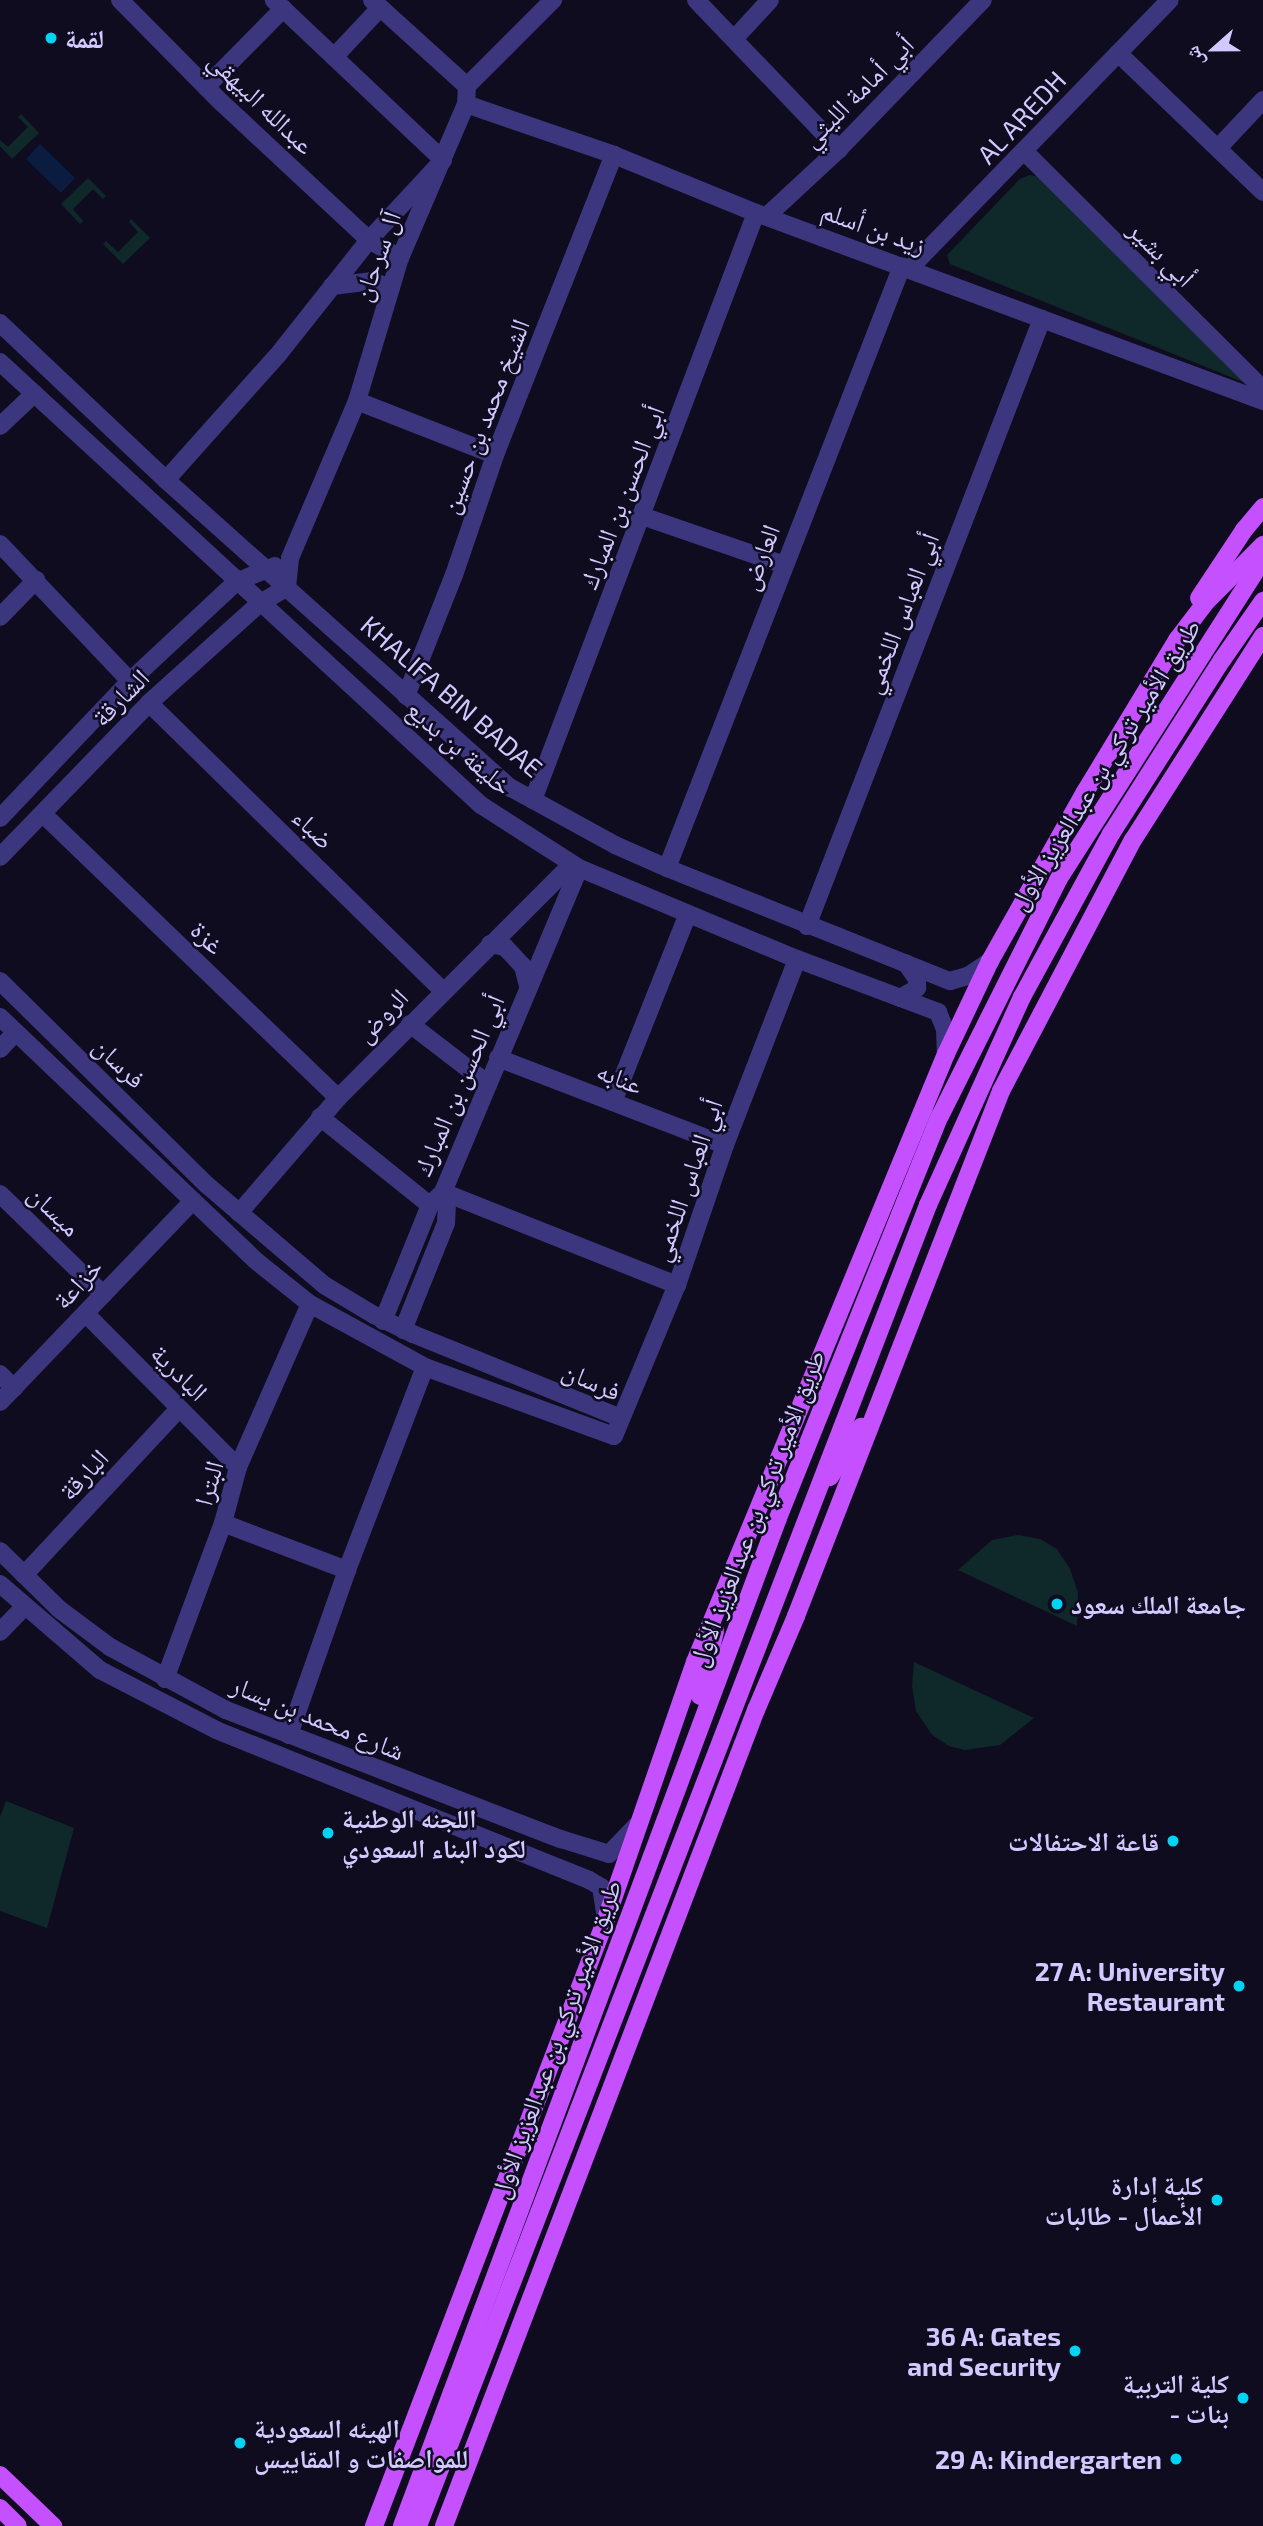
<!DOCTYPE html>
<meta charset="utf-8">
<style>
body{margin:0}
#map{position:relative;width:1263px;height:2526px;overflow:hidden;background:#100c1f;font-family:"Exo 2","Noto Naskh Arabic",sans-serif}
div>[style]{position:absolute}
.green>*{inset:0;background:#0f2829}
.water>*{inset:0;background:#0a1c3f}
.minor>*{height:18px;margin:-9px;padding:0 9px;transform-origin:9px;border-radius:9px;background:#3b367e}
.major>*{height:18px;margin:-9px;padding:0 9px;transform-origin:9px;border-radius:9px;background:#c450ff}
.dots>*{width:19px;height:19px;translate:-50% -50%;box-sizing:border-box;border:4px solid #100c1f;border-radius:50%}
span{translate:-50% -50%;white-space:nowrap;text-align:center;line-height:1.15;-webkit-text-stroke:5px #100c1f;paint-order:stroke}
.poi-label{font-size:26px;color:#d1c9ff;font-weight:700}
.left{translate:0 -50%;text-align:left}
.right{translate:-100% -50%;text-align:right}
.street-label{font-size:26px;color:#d1c9ff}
.north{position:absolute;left:1179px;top:14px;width:70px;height:70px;-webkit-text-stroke:5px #100c1f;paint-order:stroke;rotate:249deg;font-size:19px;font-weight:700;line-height:28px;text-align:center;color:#d1c9ff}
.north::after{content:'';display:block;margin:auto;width:24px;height:32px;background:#d1c9ff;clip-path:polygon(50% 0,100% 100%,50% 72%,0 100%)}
</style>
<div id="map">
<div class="green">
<div style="clip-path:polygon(21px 114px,39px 133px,12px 159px,0 146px,0 140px,8px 147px,28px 127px,18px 117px)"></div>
<div style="clip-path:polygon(1030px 175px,1040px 177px,1248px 384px,950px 264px,947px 255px,1020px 179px)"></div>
<div style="clip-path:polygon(88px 178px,106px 196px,103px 199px,93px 189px,73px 209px,83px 221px,80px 224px,61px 204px)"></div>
<div style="clip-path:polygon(131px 219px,150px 238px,123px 264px,103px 244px,106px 241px,118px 252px,138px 232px,129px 222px)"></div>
<div style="clip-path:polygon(1018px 1535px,1040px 1539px,1057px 1549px,1070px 1569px,1078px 1593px,1077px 1626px,958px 1570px,992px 1540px)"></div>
<div style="clip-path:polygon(914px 1662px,1034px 1718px,1000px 1745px,965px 1750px,949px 1746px,932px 1735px,916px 1711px,912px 1686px)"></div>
<div style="clip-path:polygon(6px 1801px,74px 1828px,47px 1928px,0 1911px,0 1817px)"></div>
</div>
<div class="water">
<div style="clip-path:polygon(40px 144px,75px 178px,61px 193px,26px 159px)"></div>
</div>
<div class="minor">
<div style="left:120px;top:0;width:144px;rotate:45.3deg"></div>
<div style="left:221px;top:102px;width:202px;rotate:43deg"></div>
<div style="left:369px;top:240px;width:36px;rotate:30deg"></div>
<div style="left:372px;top:0;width:128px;rotate:42.2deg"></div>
<div style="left:696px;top:0;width:207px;rotate:46.2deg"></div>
<div style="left:734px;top:39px;width:53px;rotate:-47.3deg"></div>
<div style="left:1118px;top:53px;width:201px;rotate:43.8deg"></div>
<div style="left:334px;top:57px;width:67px;rotate:-46.8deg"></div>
<div style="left:206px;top:87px;width:110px;rotate:-45.4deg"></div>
<div style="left:466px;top:104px;width:157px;rotate:19deg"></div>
<div style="left:614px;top:155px;width:153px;rotate:22.2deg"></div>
<div style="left:756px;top:213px;width:541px;rotate:20.35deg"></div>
<div style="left:1218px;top:148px;width:66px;rotate:-46.8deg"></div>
<div style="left:1025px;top:152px;width:336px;rotate:44.9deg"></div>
<div style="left:767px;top:216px;width:98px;rotate:-42.9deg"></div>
<div style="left:839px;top:149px;width:207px;rotate:-46deg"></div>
<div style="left:910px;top:268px;width:373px;rotate:-45.9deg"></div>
<div style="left:332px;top:286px;width:39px;rotate:-7deg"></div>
<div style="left:371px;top:281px;width:21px;rotate:19deg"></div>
<div style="left:0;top:323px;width:228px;rotate:43.4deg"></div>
<div style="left:166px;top:480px;width:462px;rotate:41.8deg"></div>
<div style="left:511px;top:788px;width:119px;rotate:28.7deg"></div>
<div style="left:615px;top:845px;width:57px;rotate:23.9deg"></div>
<div style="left:667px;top:868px;width:305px;rotate:21.8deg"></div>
<div style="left:950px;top:981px;width:19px;rotate:-16deg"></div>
<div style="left:968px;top:976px;width:27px;rotate:-34deg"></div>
<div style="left:0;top:362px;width:654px;rotate:42.65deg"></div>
<div style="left:481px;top:805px;width:117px;rotate:32.7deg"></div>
<div style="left:579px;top:868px;width:236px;rotate:22.7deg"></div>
<div style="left:797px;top:959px;width:151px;rotate:20.6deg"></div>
<div style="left:938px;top:1012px;width:18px;rotate:68deg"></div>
<div style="left:945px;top:1029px;width:25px;rotate:88deg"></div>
<div style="left:357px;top:401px;width:148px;rotate:21.4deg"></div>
<div style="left:0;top:426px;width:47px;rotate:-43.3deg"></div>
<div style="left:166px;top:480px;width:166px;rotate:-48.2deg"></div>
<div style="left:277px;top:356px;width:148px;rotate:-51.6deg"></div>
<div style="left:369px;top:240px;width:109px;rotate:-47.2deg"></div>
<div style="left:443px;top:160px;width:233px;rotate:-136.6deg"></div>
<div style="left:642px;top:516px;width:150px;rotate:19deg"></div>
<div style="left:0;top:544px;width:189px;rotate:46.5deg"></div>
<div style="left:0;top:617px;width:52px;rotate:-45.8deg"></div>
<div style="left:406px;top:696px;width:130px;rotate:-68.4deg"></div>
<div style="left:454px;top:575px;width:127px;rotate:-71.1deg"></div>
<div style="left:495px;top:455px;width:323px;rotate:-68.4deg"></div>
<div style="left:149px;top:703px;width:410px;rotate:44.4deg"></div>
<div style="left:533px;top:800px;width:628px;rotate:-69.2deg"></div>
<div style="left:43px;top:814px;width:409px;rotate:43.9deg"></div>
<div style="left:0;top:818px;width:189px;rotate:-46.5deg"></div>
<div style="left:130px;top:681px;width:145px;rotate:-43deg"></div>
<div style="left:236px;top:582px;width:42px;rotate:-22.3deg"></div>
<div style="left:0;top:857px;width:214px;rotate:-45.9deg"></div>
<div style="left:149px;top:703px;width:148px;rotate:-42deg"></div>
<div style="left:259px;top:604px;width:33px;rotate:-31deg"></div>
<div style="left:287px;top:587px;width:29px;rotate:-84deg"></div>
<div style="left:290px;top:558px;width:171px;rotate:-66.9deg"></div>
<div style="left:357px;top:401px;width:149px;rotate:-73.3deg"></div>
<div style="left:400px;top:258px;width:168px;rotate:-66.8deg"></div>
<div style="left:466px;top:104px;width:18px;rotate:-87deg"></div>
<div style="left:467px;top:86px;width:122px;rotate:-45deg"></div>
<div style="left:667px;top:868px;width:646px;rotate:-68.68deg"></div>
<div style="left:807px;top:926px;width:651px;rotate:-68.84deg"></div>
<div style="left:490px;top:944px;width:15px;rotate:11deg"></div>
<div style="left:505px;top:947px;width:26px;rotate:47deg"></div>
<div style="left:523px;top:966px;width:21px;rotate:76deg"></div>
<div style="left:0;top:981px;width:291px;rotate:44.6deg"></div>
<div style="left:207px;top:1185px;width:154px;rotate:40.5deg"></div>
<div style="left:324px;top:1285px;width:58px;rotate:31deg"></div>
<div style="left:374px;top:1315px;width:43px;rotate:26deg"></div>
<div style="left:413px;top:1334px;width:224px;rotate:22deg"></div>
<div style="left:900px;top:998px;width:20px;rotate:-30deg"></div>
<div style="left:917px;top:988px;width:9px;rotate:-90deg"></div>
<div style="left:917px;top:979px;width:19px;rotate:-125deg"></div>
<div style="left:0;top:1017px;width:352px;rotate:43.6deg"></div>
<div style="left:255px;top:1260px;width:70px;rotate:38.7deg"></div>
<div style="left:310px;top:1304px;width:131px;rotate:28.7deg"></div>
<div style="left:425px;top:1367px;width:201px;rotate:20.1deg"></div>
<div style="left:614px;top:1436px;width:164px;rotate:-67.4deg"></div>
<div style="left:677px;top:1285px;width:148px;rotate:-71.1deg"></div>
<div style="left:725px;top:1145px;width:199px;rotate:-68.8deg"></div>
<div style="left:410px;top:1024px;width:97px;rotate:37.5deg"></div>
<div style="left:0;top:1049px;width:23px;rotate:-47deg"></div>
<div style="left:498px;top:1058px;width:243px;rotate:21deg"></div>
<div style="left:613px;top:1102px;width:202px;rotate:-68.3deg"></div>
<div style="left:320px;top:1117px;width:141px;rotate:38.7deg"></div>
<div style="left:443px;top:1192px;width:252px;rotate:21.7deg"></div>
<div style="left:0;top:1194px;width:144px;rotate:44.2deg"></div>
<div style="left:239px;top:1213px;width:152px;rotate:-49.3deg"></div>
<div style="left:338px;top:1098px;width:331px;rotate:-45deg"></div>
<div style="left:86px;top:1314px;width:216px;rotate:45.2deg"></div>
<div style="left:383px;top:1321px;width:125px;rotate:-67.9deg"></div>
<div style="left:430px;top:1205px;width:18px;rotate:-45deg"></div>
<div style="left:443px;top:1192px;width:351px;rotate:-67.2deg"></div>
<div style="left:403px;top:1330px;width:115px;rotate:-68.1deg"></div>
<div style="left:446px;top:1223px;width:22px;rotate:-87deg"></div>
<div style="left:447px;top:1201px;width:10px;rotate:-114deg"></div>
<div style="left:0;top:1374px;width:20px;rotate:45deg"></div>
<div style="left:0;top:1402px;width:279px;rotate:-46.2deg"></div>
<div style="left:223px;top:1523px;width:133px;rotate:20.8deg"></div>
<div style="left:0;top:1551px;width:83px;rotate:44.5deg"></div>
<div style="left:59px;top:1609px;width:64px;rotate:36.7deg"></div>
<div style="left:110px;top:1647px;width:132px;rotate:28.5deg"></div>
<div style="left:226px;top:1710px;width:359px;rotate:21.1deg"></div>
<div style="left:561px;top:1839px;width:50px;rotate:17.4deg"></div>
<div style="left:609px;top:1854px;width:40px;rotate:-46deg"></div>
<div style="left:24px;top:1575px;width:227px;rotate:-47deg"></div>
<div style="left:0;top:1584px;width:132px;rotate:40.7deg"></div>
<div style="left:100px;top:1670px;width:131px;rotate:27.3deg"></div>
<div style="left:216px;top:1730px;width:402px;rotate:21.9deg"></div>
<div style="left:589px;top:1880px;width:14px;rotate:30deg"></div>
<div style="left:601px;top:1887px;width:32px;rotate:81deg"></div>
<div style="left:0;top:1632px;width:35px;rotate:-46deg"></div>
<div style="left:165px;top:1679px;width:166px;rotate:-69.6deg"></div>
<div style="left:223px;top:1523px;width:58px;rotate:-75deg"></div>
<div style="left:238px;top:1467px;width:178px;rotate:-66.2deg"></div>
<div style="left:289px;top:1735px;width:175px;rotate:-70.6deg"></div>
<div style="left:347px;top:1570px;width:217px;rotate:-69deg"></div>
</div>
<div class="major">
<div style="left:1199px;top:598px;width:82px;rotate:-56.5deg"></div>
<div style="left:1244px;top:530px;width:30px;rotate:-50deg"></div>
<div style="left:830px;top:1477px;width:59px;rotate:-58.2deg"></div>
<div style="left:700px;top:1696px;width:67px;rotate:-77deg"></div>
<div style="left:0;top:2475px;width:74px;rotate:43.9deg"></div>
<div style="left:0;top:2508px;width:25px;rotate:45deg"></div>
<div style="left:374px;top:2526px;width:650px;rotate:-69.08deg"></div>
<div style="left:606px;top:1919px;width:272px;rotate:-70.9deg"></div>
<div style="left:695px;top:1662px;width:658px;rotate:-67.57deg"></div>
<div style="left:946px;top:1054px;width:103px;rotate:-64.7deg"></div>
<div style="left:990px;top:961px;width:194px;rotate:-60.7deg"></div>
<div style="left:1085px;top:792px;width:178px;rotate:-58.8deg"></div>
<div style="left:1177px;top:640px;width:48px;rotate:-52.7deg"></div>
<div style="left:1206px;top:602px;width:81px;rotate:-45deg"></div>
<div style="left:402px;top:2526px;width:1076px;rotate:-69.54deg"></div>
<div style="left:778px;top:1518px;width:433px;rotate:-68.1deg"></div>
<div style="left:940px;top:1116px;width:264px;rotate:-63.4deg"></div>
<div style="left:1058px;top:880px;width:381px;rotate:-57.4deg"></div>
<div style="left:418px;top:2526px;width:1416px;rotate:-68.89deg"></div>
<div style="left:928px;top:1205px;width:228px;rotate:-65.7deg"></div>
<div style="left:1022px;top:997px;width:186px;rotate:-61.4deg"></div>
<div style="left:1111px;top:834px;width:206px;rotate:-57.5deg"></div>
<div style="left:1222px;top:660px;width:72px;rotate:-55.2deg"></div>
<div style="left:444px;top:2526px;width:874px;rotate:-69.08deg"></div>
<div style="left:756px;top:1710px;width:102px;rotate:-66.9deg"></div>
<div style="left:796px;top:1616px;width:564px;rotate:-68.67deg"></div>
<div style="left:1001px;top:1091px;width:284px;rotate:-62.3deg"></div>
<div style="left:1133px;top:840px;width:242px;rotate:-57.5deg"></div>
</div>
<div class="dots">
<div style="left:51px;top:38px;background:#00d3f4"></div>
<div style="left:1057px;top:1604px;background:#00d3f4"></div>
<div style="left:328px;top:1833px;background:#00d3f4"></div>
<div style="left:1173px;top:1841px;background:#00d3f4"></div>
<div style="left:1239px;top:1986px;background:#00d3f4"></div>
<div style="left:1217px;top:2200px;background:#00d3f4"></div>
<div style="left:1075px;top:2351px;background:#00d3f4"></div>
<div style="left:1243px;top:2398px;background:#00d3f4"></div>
<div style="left:240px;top:2443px;background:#00d3f4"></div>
<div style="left:1176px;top:2459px;background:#00d3f4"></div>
</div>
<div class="poi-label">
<span class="left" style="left:65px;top:38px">لقمة</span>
<span class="left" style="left:1071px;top:1604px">جامعة الملك سعود</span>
<span class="left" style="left:342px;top:1833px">اللجنه الوطنية<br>لكود البناء السعودي</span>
<span class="right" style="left:1159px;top:1841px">قاعة الاحتفالات</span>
<span class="right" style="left:1225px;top:1986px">27 A: University<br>Restaurant</span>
<span class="right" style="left:1203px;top:2200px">كلية إدارة<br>الأعمال - طالبات</span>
<span class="right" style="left:1061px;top:2351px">36 A: Gates<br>and Security</span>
<span class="right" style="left:1229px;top:2398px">كلية التربية<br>- بنات</span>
<span class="left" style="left:254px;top:2443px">الهيئه السعودية<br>للمواصفات و المقاييس</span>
<span class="right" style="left:1162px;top:2459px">29 A: Kindergarten</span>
</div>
<div class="street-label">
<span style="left:857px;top:91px;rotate:-45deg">أبي أمامة الليثي</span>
<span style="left:262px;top:102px;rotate:44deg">عبدالله البيهقي</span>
<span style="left:1021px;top:117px;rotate:-47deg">AL AREDH</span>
<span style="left:874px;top:227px;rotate:20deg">زيد بن أسلم</span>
<span style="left:1162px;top:253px;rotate:45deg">أبي بشير</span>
<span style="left:376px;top:256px;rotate:-70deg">آل سرحان</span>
<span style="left:484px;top:416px;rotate:-69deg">الشيخ محمد بن حسين</span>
<span style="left:621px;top:497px;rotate:-69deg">أبي الحسن بن المبارك</span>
<span style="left:759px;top:557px;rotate:-69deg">العارض</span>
<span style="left:900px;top:613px;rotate:-69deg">أبي العباس اللخمي</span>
<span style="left:452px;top:696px;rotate:41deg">KHALIFA BIN BADAE</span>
<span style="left:120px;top:697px;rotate:-45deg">الشارقة</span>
<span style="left:460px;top:747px;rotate:41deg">خليفة بن بديع</span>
<span style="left:1104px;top:764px;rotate:-58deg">طريق الأمير تركي بن عبدالعزيز الأول</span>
<span style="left:314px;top:828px;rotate:44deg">ضباء</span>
<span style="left:208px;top:937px;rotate:44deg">غزة</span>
<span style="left:381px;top:1015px;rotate:-46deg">الروض</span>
<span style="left:120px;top:1062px;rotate:44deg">فرسان</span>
<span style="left:620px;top:1077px;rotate:21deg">عنابه</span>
<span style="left:458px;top:1085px;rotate:-67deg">أبي الحسن بن المبارك</span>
<span style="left:686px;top:1180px;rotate:-71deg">أبي العباس اللخمي</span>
<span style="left:55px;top:1210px;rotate:44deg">ميسان</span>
<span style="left:77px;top:1283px;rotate:-47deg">خزاعة</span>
<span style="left:180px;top:1372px;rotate:45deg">البادرية</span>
<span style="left:592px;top:1380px;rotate:24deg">فرسان</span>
<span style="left:83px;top:1474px;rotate:-47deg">البارقة</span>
<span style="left:208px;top:1483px;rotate:-74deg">البترا</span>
<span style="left:756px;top:1508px;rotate:-69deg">طريق الأمير تركي بن عبدالعزيز الأول</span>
<span style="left:318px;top:1717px;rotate:22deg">شارع محمد بن يسار</span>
<span style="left:555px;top:2039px;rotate:-70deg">طريق الأمير تركي بن عبدالعزيز الأول</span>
</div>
<div class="north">ش</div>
</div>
